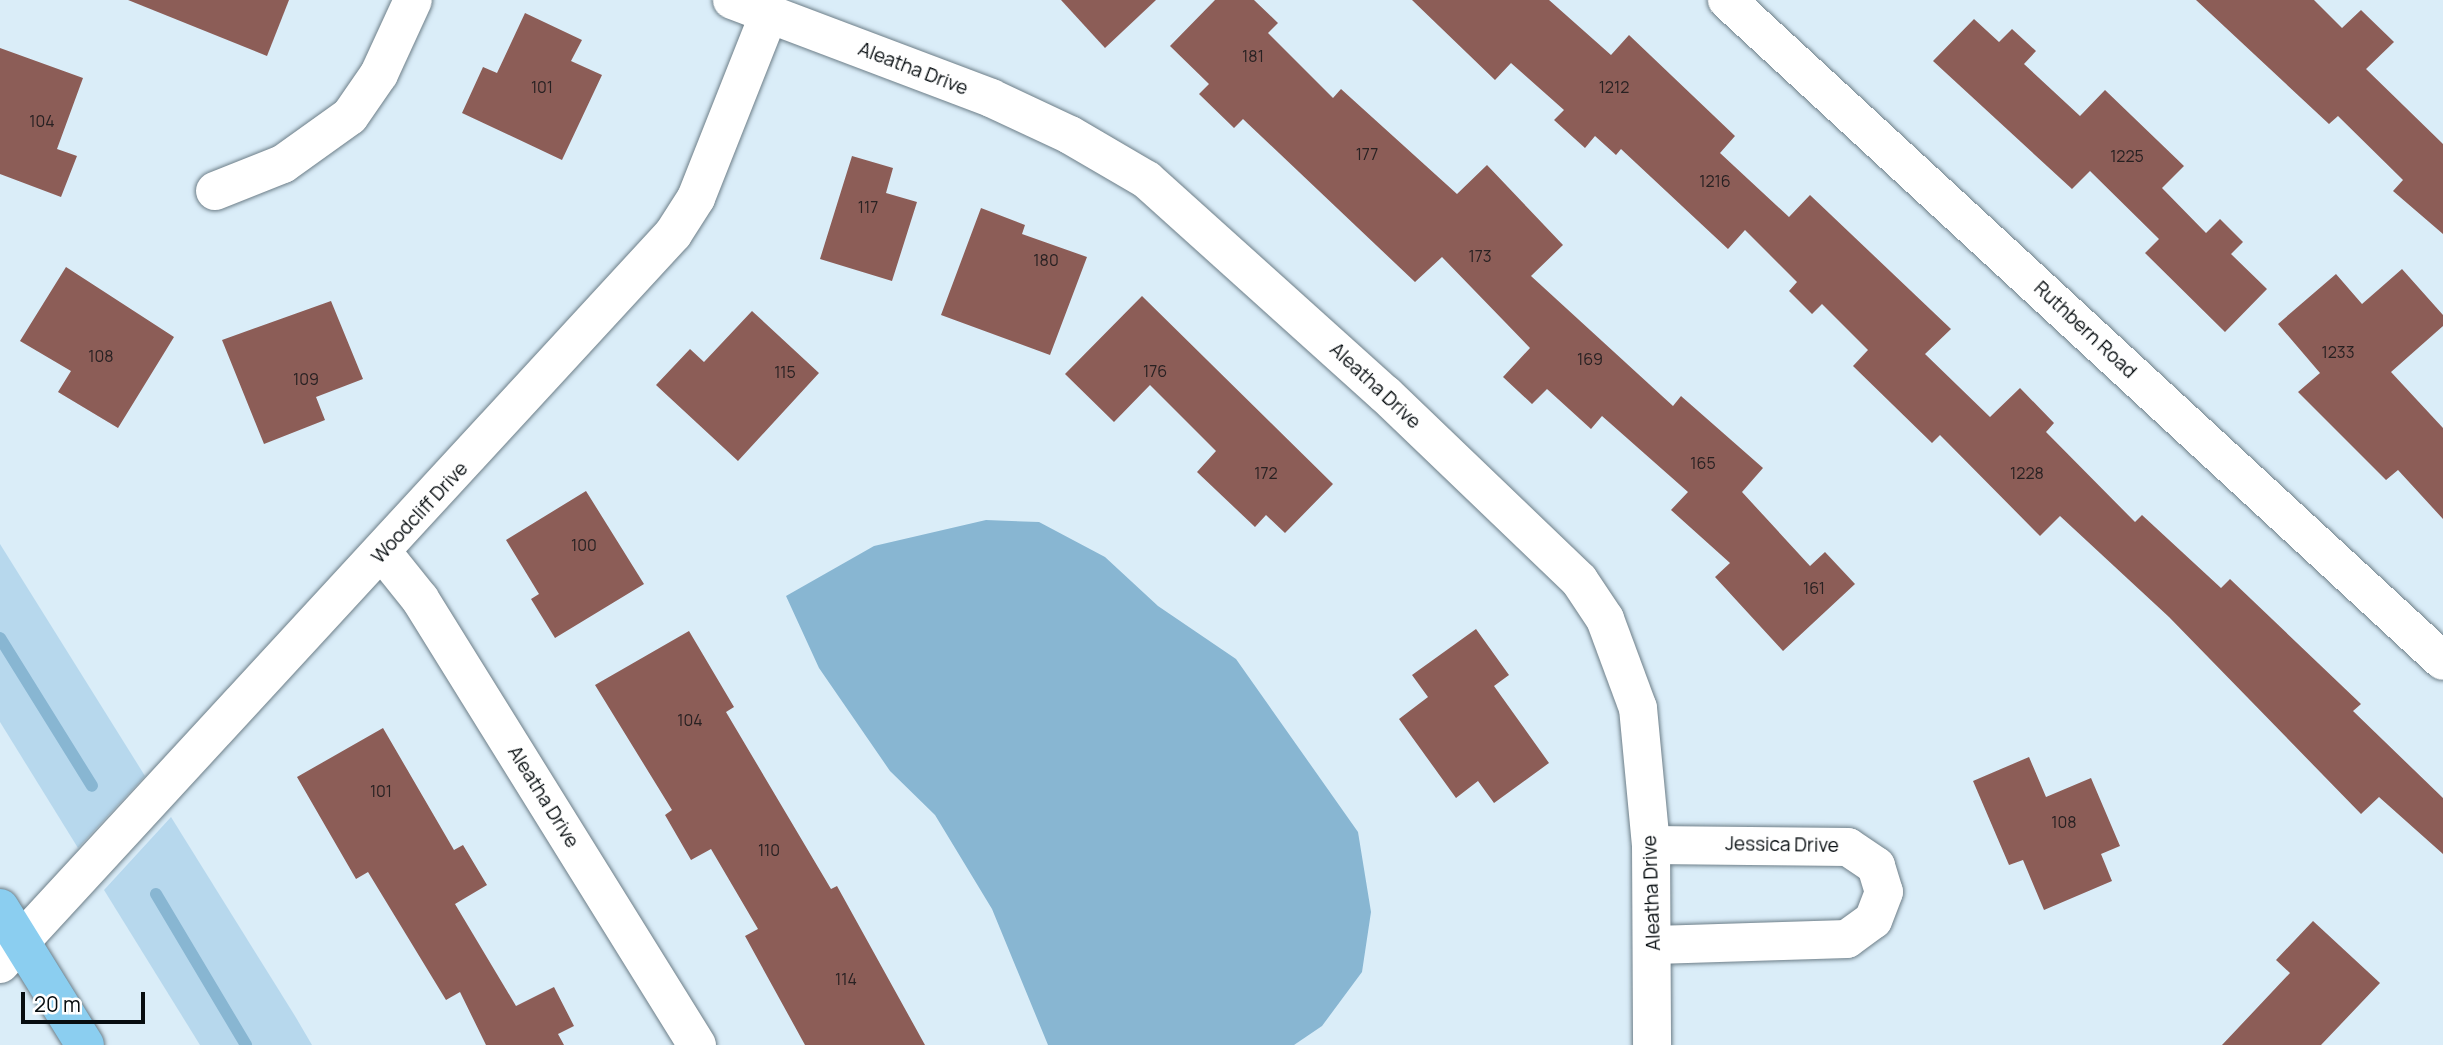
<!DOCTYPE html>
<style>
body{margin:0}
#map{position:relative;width:2443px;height:1045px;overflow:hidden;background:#daedf8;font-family:Manrope,sans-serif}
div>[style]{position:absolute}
.green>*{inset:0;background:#b7d8ed}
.water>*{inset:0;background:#88b6d2}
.stream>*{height:12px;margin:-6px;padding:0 6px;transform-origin:6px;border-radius:6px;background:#88b6d2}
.building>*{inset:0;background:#8c5d57}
.roads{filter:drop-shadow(0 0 2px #6d7e88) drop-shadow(0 0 2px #6d7e88)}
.minor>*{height:38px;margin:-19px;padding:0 19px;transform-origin:19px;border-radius:19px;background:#fff}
.major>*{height:38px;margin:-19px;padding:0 19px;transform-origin:19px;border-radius:19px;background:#8bcef0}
span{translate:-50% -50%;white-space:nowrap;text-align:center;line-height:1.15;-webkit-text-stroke:5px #fff;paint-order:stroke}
.number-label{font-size:16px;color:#282122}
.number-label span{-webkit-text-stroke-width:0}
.street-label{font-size:19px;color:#070d10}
.scale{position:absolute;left:21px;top:992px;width:124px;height:32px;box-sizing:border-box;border:4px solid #070d10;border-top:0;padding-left:9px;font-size:21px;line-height:24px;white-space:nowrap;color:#070d10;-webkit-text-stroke:5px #fff;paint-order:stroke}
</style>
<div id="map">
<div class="green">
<div style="clip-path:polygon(0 544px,145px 776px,78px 848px,0 722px)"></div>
<div style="clip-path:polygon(171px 817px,295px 1016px,312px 1045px,200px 1045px,104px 890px)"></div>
</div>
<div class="water">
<div style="clip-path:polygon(986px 520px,1039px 522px,1105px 557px,1158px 606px,1236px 659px,1358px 832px,1371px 912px,1362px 972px,1322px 1026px,1294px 1045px,1048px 1045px,992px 909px,935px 815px,890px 771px,819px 668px,786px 596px,874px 546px)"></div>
</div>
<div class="stream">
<div style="left:0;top:638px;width:174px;rotate:58.1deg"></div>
<div style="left:156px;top:894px;width:176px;rotate:59.2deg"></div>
</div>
<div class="building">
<div style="clip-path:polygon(128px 0,289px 0,267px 56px)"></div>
<div style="clip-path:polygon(1061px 0,1156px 0,1105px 48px)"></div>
<div style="clip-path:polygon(1215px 0,1254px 0,1278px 23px,1268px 33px,1333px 98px,1341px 89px,1457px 194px,1487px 165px,1563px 245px,1531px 276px,1673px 406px,1681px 396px,1763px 468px,1742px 492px,1810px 566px,1825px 552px,1855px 584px,1783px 651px,1715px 577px,1730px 563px,1671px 510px,1688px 492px,1602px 416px,1591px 429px,1547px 389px,1532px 404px,1503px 377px,1530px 348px,1442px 257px,1415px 282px,1243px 119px,1234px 128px,1199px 94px,1209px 84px,1170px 46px)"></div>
<div style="clip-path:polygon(1412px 0,1549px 0,1611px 55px,1629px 35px,1735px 136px,1720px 153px,1789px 217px,1810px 195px,1951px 329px,1925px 354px,1990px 417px,2020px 388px,2054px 423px,2046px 432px,2135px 522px,2142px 515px,2221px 588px,2230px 579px,2361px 704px,2353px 711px,2443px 798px,2443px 854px,2379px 797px,2361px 814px,2169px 617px,2060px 516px,2040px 536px,1940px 435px,1932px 443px,1853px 366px,1868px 350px,1822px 304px,1812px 314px,1789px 291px,1797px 282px,1745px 230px,1728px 249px,1621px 149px,1616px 155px,1595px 136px,1585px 148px,1554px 120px,1564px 110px,1511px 63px,1495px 80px)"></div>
<div style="clip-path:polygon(2196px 0,2314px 0,2342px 28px,2361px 10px,2394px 42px,2366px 69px,2443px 144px,2443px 234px,2393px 191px,2403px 180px,2338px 116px,2329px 124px)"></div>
<div style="clip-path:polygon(525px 13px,582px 40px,571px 61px,602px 75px,562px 160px,462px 113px,483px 67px,497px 73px)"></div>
<div style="clip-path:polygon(1974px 19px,1999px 42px,2012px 29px,2036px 51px,2024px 64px,2080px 116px,2105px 90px,2184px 166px,2162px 188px,2206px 233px,2220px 219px,2243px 242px,2231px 254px,2267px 289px,2225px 332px,2145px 253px,2159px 239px,2090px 171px,2072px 189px,1933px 61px)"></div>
<div style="clip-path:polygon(0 48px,83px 78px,57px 149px,77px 156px,61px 197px,0 174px)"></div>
<div style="clip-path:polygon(852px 156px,893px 168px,886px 193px,917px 202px,892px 281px,820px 259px)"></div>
<div style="clip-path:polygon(981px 208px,1025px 225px,1022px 234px,1087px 257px,1050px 355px,941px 315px)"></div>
<div style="clip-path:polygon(66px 267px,174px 337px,118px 428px,58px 392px,71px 371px,20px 341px)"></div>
<div style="clip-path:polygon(2402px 269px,2443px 315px,2443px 326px,2391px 372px,2443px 428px,2443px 519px,2398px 470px,2386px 480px,2298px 392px,2320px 373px,2278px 324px,2336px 274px,2362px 304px)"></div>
<div style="clip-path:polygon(1142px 296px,1333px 484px,1285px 533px,1266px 515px,1255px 527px,1197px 472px,1216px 451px,1150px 385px,1114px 422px,1065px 374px)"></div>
<div style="clip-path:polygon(331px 301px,363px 379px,316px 397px,325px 420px,264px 444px,222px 340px)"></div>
<div style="clip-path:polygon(752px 311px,819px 373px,738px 461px,656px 385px,690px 349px,704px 362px)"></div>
<div style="clip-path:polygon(586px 491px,644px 584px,555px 638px,531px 599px,539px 594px,506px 540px)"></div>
<div style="clip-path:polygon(1476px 629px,1509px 675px,1494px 686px,1549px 763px,1494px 803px,1478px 781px,1456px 798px,1399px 719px,1428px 697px,1412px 675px)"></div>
<div style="clip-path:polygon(689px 631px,734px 707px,726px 712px,831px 889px,837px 886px,925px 1045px,805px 1045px,745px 936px,758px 929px,711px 849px,691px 860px,665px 815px,672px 810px,595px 685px)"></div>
<div style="clip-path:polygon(383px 728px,454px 850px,463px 845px,487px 885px,455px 904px,516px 1006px,554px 987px,574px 1026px,558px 1034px,564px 1045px,486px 1045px,460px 992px,446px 1000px,368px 872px,356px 879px,297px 777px)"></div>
<div style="clip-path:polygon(2029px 757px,2046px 797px,2091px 778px,2120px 846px,2101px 854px,2112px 881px,2044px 910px,2023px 860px,2009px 865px,1973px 781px)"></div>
<div style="clip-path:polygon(2313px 921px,2380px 983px,2321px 1045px,2222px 1045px,2290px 973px,2276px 960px)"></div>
</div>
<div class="roads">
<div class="minor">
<div style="left:732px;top:0;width:277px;rotate:20.7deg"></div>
<div style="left:991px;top:98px;width:87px;rotate:25.1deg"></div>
<div style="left:1070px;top:135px;width:89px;rotate:30.3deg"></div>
<div style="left:1147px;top:180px;width:320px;rotate:42deg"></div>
<div style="left:1385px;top:394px;width:269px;rotate:43.8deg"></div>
<div style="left:1579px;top:580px;width:47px;rotate:56.3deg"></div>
<div style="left:1605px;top:619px;width:95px;rotate:69.7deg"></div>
<div style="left:1638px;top:708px;width:138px;rotate:84.6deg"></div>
<div style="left:1651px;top:845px;width:200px;rotate:89.7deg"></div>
<div style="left:1727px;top:0;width:974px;rotate:42.71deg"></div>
<div style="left:215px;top:191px;width:73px;rotate:-21.7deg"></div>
<div style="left:283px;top:164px;width:82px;rotate:-35.6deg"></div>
<div style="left:350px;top:116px;width:51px;rotate:-55.4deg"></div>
<div style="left:379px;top:74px;width:81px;rotate:-65.3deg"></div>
<div style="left:383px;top:553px;width:59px;rotate:51.2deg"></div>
<div style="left:420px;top:599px;width:525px;rotate:58.16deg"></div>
<div style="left:1651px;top:845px;width:197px;rotate:0.6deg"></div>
<div style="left:1848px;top:847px;width:34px;rotate:34deg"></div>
<div style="left:1876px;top:866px;width:27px;rotate:73deg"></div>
<div style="left:1884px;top:892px;width:30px;rotate:111deg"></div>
<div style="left:1873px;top:920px;width:32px;rotate:144deg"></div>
<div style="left:1847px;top:939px;width:192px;rotate:178.2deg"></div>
<div style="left:0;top:964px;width:993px;rotate:-47.33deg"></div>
<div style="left:673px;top:234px;width:43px;rotate:-57.4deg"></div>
<div style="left:696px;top:198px;width:198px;rotate:-68.4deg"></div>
</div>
<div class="major">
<div style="left:0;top:908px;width:161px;rotate:58.2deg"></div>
</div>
</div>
<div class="number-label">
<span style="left:1253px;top:56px">181</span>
<span style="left:542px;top:87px">101</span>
<span style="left:1614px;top:87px">1212</span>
<span style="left:42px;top:121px">104</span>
<span style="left:1367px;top:154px">177</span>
<span style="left:2127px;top:156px">1225</span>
<span style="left:1715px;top:181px">1216</span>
<span style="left:868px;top:207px">117</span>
<span style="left:1480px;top:256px">173</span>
<span style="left:1046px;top:260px">180</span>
<span style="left:2338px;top:352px">1233</span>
<span style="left:101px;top:356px">108</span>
<span style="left:1590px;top:359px">169</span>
<span style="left:1155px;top:371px">176</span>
<span style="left:785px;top:372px">115</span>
<span style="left:306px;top:379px">109</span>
<span style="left:1703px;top:463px">165</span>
<span style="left:1266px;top:473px">172</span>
<span style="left:2027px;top:473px">1228</span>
<span style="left:584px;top:545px">100</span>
<span style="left:1814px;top:588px">161</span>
<span style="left:690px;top:720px">104</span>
<span style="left:381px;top:791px">101</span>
<span style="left:2064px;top:822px">108</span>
<span style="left:769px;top:850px">110</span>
<span style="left:846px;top:979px">114</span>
</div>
<div class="street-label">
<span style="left:913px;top:69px;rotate:21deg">Aleatha Drive</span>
<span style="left:2085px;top:330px;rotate:43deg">Ruthbern Road</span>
<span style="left:1375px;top:386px;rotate:43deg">Aleatha Drive</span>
<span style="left:420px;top:513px;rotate:-47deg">Woodcliff Drive</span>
<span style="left:543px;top:797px;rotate:58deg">Aleatha Drive</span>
<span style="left:1782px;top:845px;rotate:1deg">Jessica Drive</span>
<span style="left:1652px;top:893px;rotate:-92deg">Aleatha Drive</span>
</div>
<div class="scale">20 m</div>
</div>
